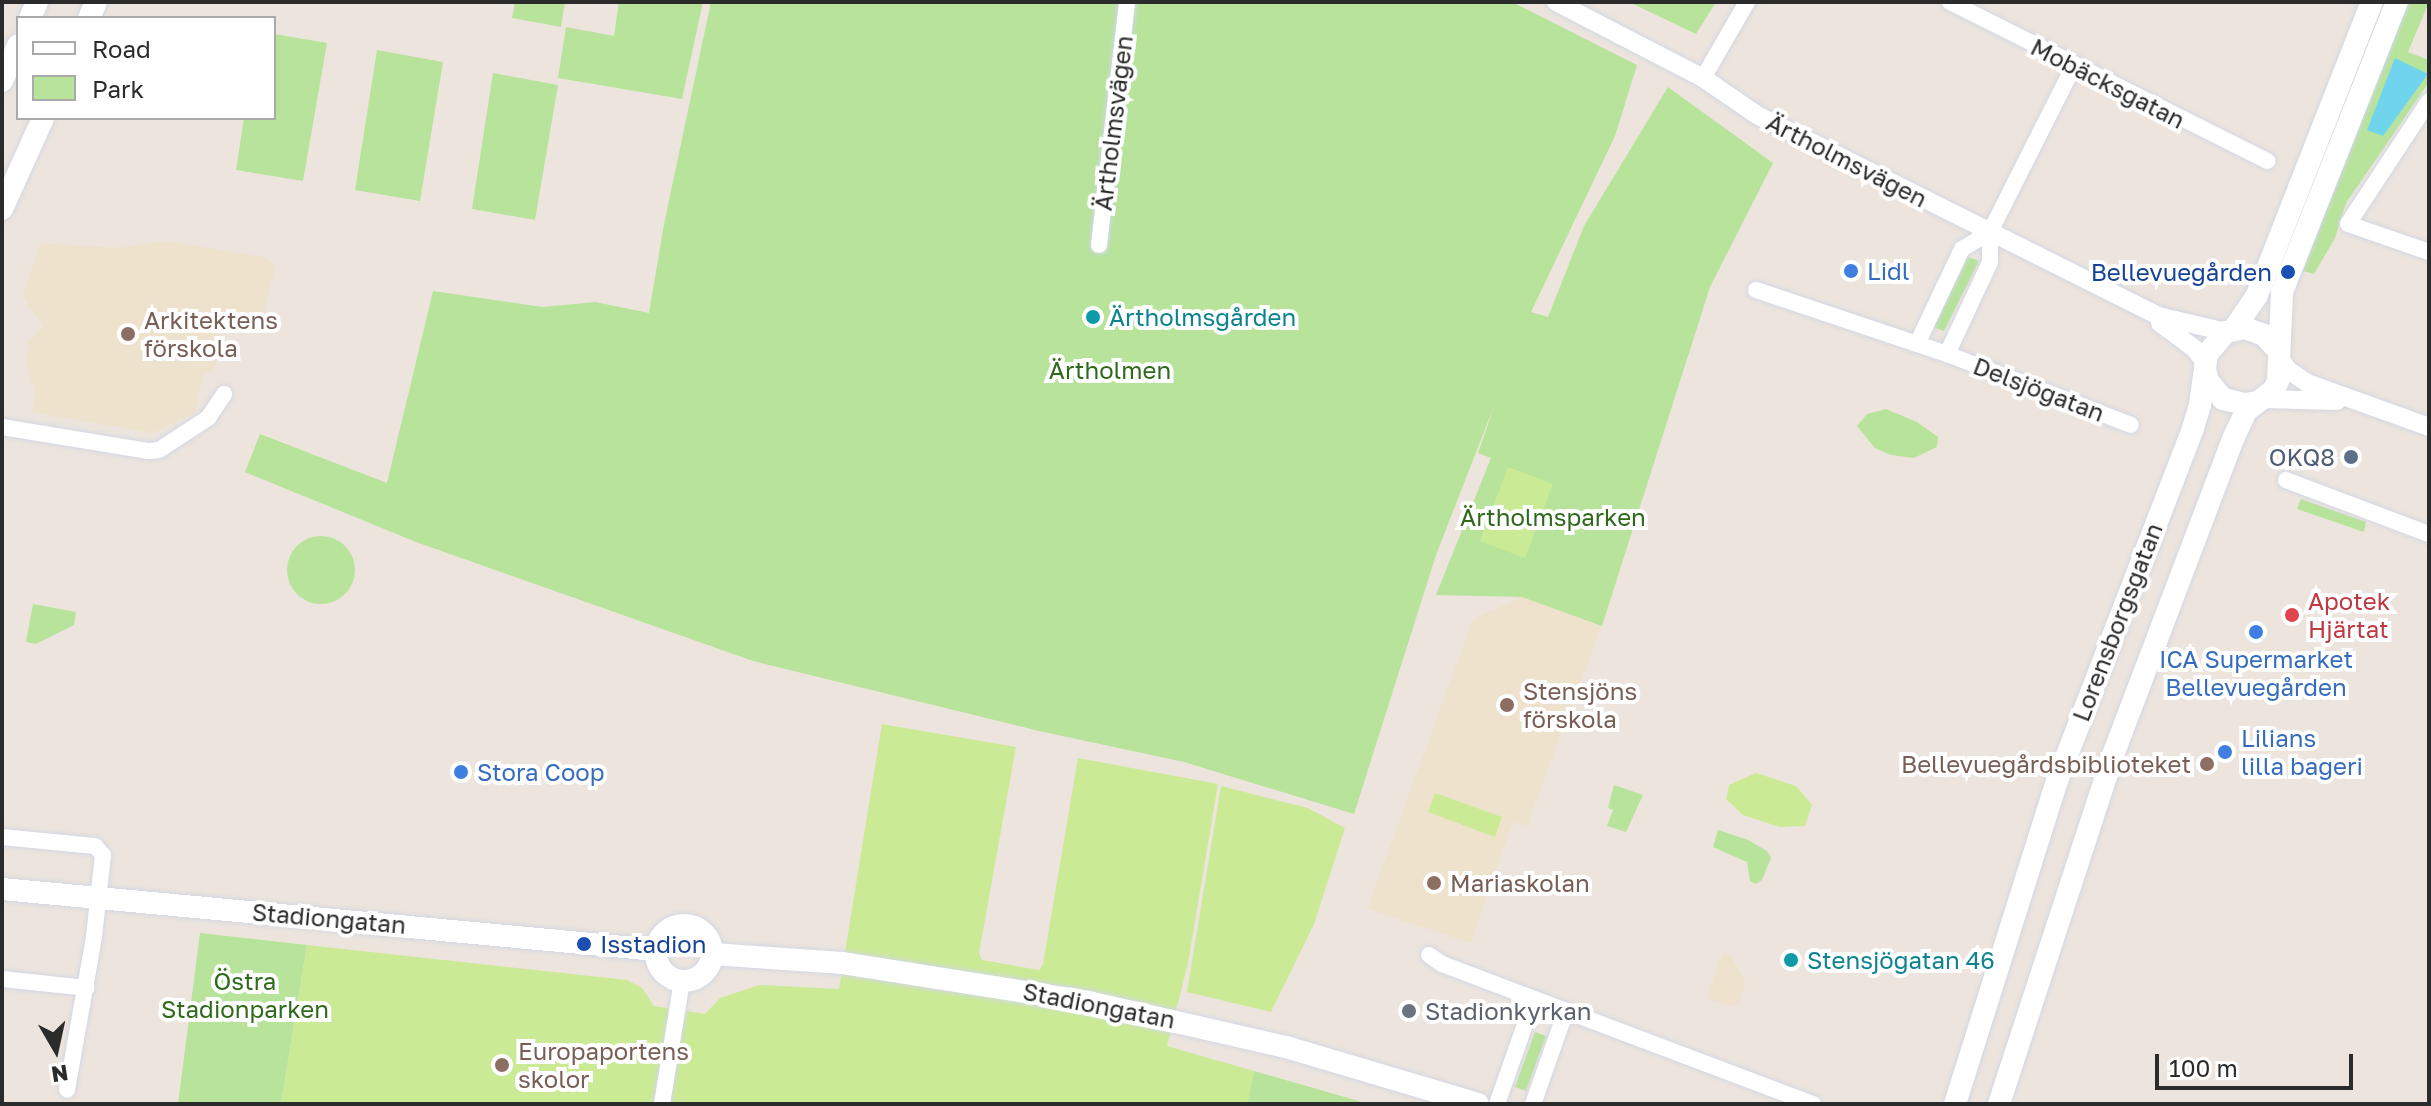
<!DOCTYPE html>
<meta charset="utf-8">
<style>
body{margin:0}
#map{position:relative;width:2431px;height:1106px;overflow:hidden;background:#ede5dd;font-family:"Golos Text",sans-serif}
div>[style]{position:absolute}
.education>*{inset:0;background:#eee2cd}
.green>*{inset:0;background:#b7e39a}
.round{border-radius:50%}
.pitch>*{inset:0;background:#cbea96}
.water>*{inset:0;background:#71d4ee}
.roads{filter:drop-shadow(0 0 2px #d2d7e4) drop-shadow(0 0 2px #d2d7e4)}
.minor>*{height:16px;margin:-8px;padding:0 8px;transform-origin:8px;border-radius:8px;background:#fff}
.tertiary>*{height:18px;margin:-9px;padding:0 9px;transform-origin:9px;border-radius:9px;background:#fff}
.secondary>*{height:22px;margin:-11px;padding:0 11px;transform-origin:11px;border-radius:11px;background:#fff}
.secondary>.ring{margin:-11px;padding:0;box-sizing:content-box;background:none;border:22px solid #fff;border-radius:50%}
.dots>*{width:22px;height:22px;translate:-50% -50%;box-sizing:border-box;border:4px solid #fff;border-radius:50%}
span{translate:-50% -50%;white-space:nowrap;text-align:center;line-height:1.15;-webkit-text-stroke:8px #fff;paint-order:stroke}
.street-label{font-size:24px;color:#2b2b2b}
.shop-label{font-size:24px;color:#366cbe}
.left{translate:0 -50%;text-align:left}
.transit-label{font-size:24px;color:#164399}
.right{translate:-100% -50%;text-align:right}
.culture-label{font-size:24px;color:#0d838f}
.education-label{font-size:24px;color:#785e54}
.park-label{font-size:24px;color:#2f691b}
.service-label{font-size:24px;color:#4e5e75}
.health-label{font-size:24px;color:#be3a42}
.worship-label{font-size:24px;color:#5b616d}
.frame{position:absolute;inset:0;border:4px solid #2b2b2b;pointer-events:none}
.legend{position:absolute;left:16px;top:16px;width:260px;height:104px;box-sizing:border-box;background:#fff;border:2px solid #aaa;margin:0;padding:10px 14px;list-style:none;font-size:24px;color:#2b2b2b}
.legend li{display:flex;align-items:center;gap:16px;height:40px}
.legend b{width:40px;border:2px solid #aaa}
.north{position:absolute;left:16px;top:1010px;width:80px;height:80px;-webkit-text-stroke:6px #fff;paint-order:stroke;rotate:171deg;font-size:22px;font-weight:700;line-height:32px;text-align:center;color:#2b2b2b}
.north::after{content:'';display:block;margin:auto;width:28px;height:36px;background:#2b2b2b;clip-path:polygon(50% 0,100% 100%,50% 72%,0 100%)}
.scale{position:absolute;left:2155px;top:1054px;width:198px;height:36px;box-sizing:border-box;border:4px solid #2b2b2b;border-top:0;padding-left:10px;font-size:24px;line-height:28px;white-space:nowrap;color:#2b2b2b;-webkit-text-stroke:6px #fff;paint-order:stroke}
</style>
<div id="map">
<div class="education">
<div style="clip-path:polygon(168px 241px,268px 258px,275px 267px,262px 319px,224px 313px,215px 368px,203px 376px,195px 413px,153px 433px,32px 412px,35px 392px,26px 365px,28px 343px,43px 326px,23px 297px,40px 243px,118px 248px)"></div>
<div style="clip-path:polygon(1522px 597px,1602px 626px,1527px 826px,1513px 822px,1471px 943px,1367px 909px,1473px 619px)"></div>
<div style="clip-path:polygon(1723px 952px,1731px 956px,1746px 983px,1738px 1004px,1730px 1006px,1706px 998px)"></div>
</div>
<div class="green">
<div style="clip-path:polygon(515px 2px,565px 2px,561px 27px,512px 18px)"></div>
<div style="clip-path:polygon(619px 2px,703px 2px,682px 99px,558px 78px,566px 27px,614px 36px)"></div>
<div style="clip-path:polygon(711px 2px,1512px 2px,1637px 65px,1615px 136px,1531px 312px,1548px 317px,1584px 226px,1668px 87px,1773px 163px,1710px 287px,1602px 626px,1522px 597px,1436px 595px,1491px 458px,1478px 453px,1496px 401px,1436px 555px,1354px 814px,1184px 762px,1039px 731px,753px 661px,416px 542px,245px 472px,260px 434px,387px 483px,433px 291px,543px 307px,595px 302px,649px 313px,664px 224px)"></div>
<div style="clip-path:polygon(1629px 2px,1716px 2px,1696px 34px)"></div>
<div style="clip-path:polygon(2405px 2px,2429px 2px,2408px 52px,2429px 60px,2429px 82px,2346px 203px,2335px 238px,2314px 274px,2303px 271px)"></div>
<div style="clip-path:polygon(274px 34px,327px 43px,303px 181px,236px 170px,244px 118px,274px 118px)"></div>
<div style="clip-path:polygon(377px 50px,443px 62px,420px 201px,355px 190px)"></div>
<div style="clip-path:polygon(493px 73px,558px 85px,535px 220px,472px 209px)"></div>
<div style="clip-path:polygon(1968px 257px,1979px 261px,1944px 331px,1933px 327px)"></div>
<div style="clip-path:polygon(1886px 409px,1917px 422px,1938px 437px,1937px 447px,1914px 458px,1891px 455px,1875px 448px,1857px 426px,1867px 414px)"></div>
<div style="clip-path:polygon(2301px 499px,2366px 522px,2364px 532px,2297px 509px)"></div>
<div class="round" style="left:287px;top:536px;width:68px;height:68px"></div>
<div style="clip-path:polygon(33px 604px,76px 612px,74px 625px,36px 644px,26px 642px)"></div>
<div style="clip-path:polygon(1614px 785px,1643px 795px,1626px 832px,1607px 826px,1613px 810px,1608px 808px)"></div>
<div style="clip-path:polygon(1718px 830px,1748px 840px,1767px 851px,1771px 858px,1762px 880px,1756px 884px,1750px 881px,1747px 862px,1713px 847px)"></div>
<div style="clip-path:polygon(200px 933px,307px 945px,281px 1104px,178px 1104px)"></div>
<div style="clip-path:polygon(1535px 1032px,1546px 1036px,1526px 1091px,1515px 1087px)"></div>
<div style="clip-path:polygon(1254px 1071px,1369px 1104px,1247px 1104px)"></div>
</div>
<div class="pitch">
<div style="clip-path:polygon(1508px 467px,1553px 484px,1525px 558px,1480px 541px)"></div>
<div style="clip-path:polygon(882px 724px,1016px 747px,979px 953px,982px 960px,1039px 970px,1043px 964px,1078px 758px,1218px 784px,1188px 963px,1167px 1046px,1254px 1071px,1247px 1104px,281px 1104px,307px 945px,627px 980px,642px 988px,654px 1006px,705px 1014px,720px 998px,760px 985px,839px 989px)"></div>
<div style="clip-path:polygon(1756px 773px,1796px 786px,1812px 805px,1805px 826px,1780px 827px,1743px 815px,1726px 799px,1729px 785px)"></div>
<div style="clip-path:polygon(1221px 786px,1308px 808px,1345px 828px,1314px 924px,1271px 1012px,1187px 992px)"></div>
<div style="clip-path:polygon(1435px 793px,1502px 817px,1495px 837px,1428px 812px)"></div>
</div>
<div class="water">
<div style="clip-path:polygon(2395px 58px,2428px 74px,2383px 136px,2367px 130px)"></div>
</div>
<div class="roads">
<div class="minor">
<div style="left:1950px;top:2px;width:355px;rotate:26.6deg"></div>
<div style="left:1703px;top:78px;width:88px;rotate:-59.9deg"></div>
<div style="left:2429px;top:101px;width:147px;rotate:123.4deg"></div>
<div style="left:2348px;top:224px;width:86px;rotate:19.1deg"></div>
<div style="left:1099px;top:245px;width:245px;rotate:-83.4deg"></div>
<div style="left:1756px;top:290px;width:201px;rotate:18.5deg"></div>
<div style="left:1947px;top:354px;width:197px;rotate:21.1deg"></div>
<div style="left:1917px;top:344px;width:105px;rotate:-64.7deg"></div>
<div style="left:1962px;top:249px;width:33px;rotate:-31deg"></div>
<div style="left:1947px;top:354px;width:102px;rotate:-64.9deg"></div>
<div style="left:1990px;top:262px;width:30px;rotate:-90deg"></div>
<div style="left:1990px;top:232px;width:186px;rotate:-63.2deg"></div>
<div style="left:2px;top:427px;width:149px;rotate:9.3deg"></div>
<div style="left:149px;top:451px;width:10px;rotate:-6deg"></div>
<div style="left:159px;top:450px;width:59px;rotate:-33.1deg"></div>
<div style="left:208px;top:418px;width:29px;rotate:-56deg"></div>
<div style="left:2286px;top:480px;width:153px;rotate:20.7deg"></div>
<div style="left:2px;top:837px;width:93px;rotate:5.5deg"></div>
<div style="left:95px;top:846px;width:12px;rotate:48deg"></div>
<div style="left:103px;top:855px;width:82px;rotate:96.3deg"></div>
<div style="left:94px;top:937px;width:155px;rotate:100deg"></div>
<div style="left:1429px;top:955px;width:16px;rotate:35deg"></div>
<div style="left:1442px;top:964px;width:397px;rotate:20.7deg"></div>
<div style="left:2px;top:979px;width:85px;rotate:6deg"></div>
<div style="left:662px;top:1104px;width:125px;rotate:-80.8deg"></div>
<div style="left:1497px;top:1104px;width:111px;rotate:-70.6deg"></div>
<div style="left:1533px;top:1104px;width:99px;rotate:-70.5deg"></div>
</div>
<div class="tertiary">
<div style="left:1556px;top:2px;width:165px;rotate:27.3deg"></div>
<div style="left:1703px;top:78px;width:65px;rotate:34.4deg"></div>
<div style="left:1757px;top:115px;width:449px;rotate:26.6deg"></div>
<div style="left:2158px;top:316px;width:70px;rotate:13.2deg"></div>
<div style="left:2160px;top:323px;width:44px;rotate:36.6deg"></div>
<div style="left:2195px;top:349px;width:17px;rotate:54deg"></div>
<div style="left:2281px;top:359px;width:13px;rotate:58deg"></div>
<div style="left:2288px;top:370px;width:23px;rotate:34deg"></div>
<div style="left:2307px;top:383px;width:130px;rotate:19.8deg"></div>
<div style="left:2264px;top:399px;width:73px;rotate:1.6deg"></div>
</div>
<div class="secondary">
<div style="left:30px;top:18px;width:17px;rotate:-66deg"></div>
<div style="left:89px;top:18px;width:17px;rotate:-66deg"></div>
<div style="left:2px;top:81px;width:39px;rotate:-66deg"></div>
<div style="left:2px;top:209px;width:100px;rotate:-65.7deg"></div>
<div style="left:2234px;top:329px;width:41px;rotate:-55.9deg"></div>
<div style="left:2257px;top:295px;width:315px;rotate:-68.6deg"></div>
<div style="left:2205px;top:369px;width:12px;rotate:76deg"></div>
<div style="left:2208px;top:381px;width:23px;rotate:50deg"></div>
<div style="left:2223px;top:399px;width:23px;rotate:13deg"></div>
<div style="left:2245px;top:404px;width:12px;rotate:-9deg"></div>
<div style="left:2px;top:889px;width:657px;rotate:5.33deg"></div>
<div class="ring" style="left:656px;top:925px;width:34px;height:34px"></div>
<div style="left:712px;top:954px;width:131px;rotate:3.9deg"></div>
<div style="left:843px;top:963px;width:248px;rotate:9deg"></div>
<div style="left:1088px;top:1002px;width:203px;rotate:12.8deg"></div>
<div style="left:1286px;top:1047px;width:200px;rotate:16.5deg"></div>
<div style="left:1955px;top:1104px;width:339px;rotate:-72.5deg"></div>
<div style="left:2057px;top:781px;width:378px;rotate:-68.9deg"></div>
<div style="left:2193px;top:428px;width:24px;rotate:-73deg"></div>
<div style="left:2200px;top:405px;width:51px;rotate:-82.2deg"></div>
<div style="left:2207px;top:354px;width:29px;rotate:-49deg"></div>
<div style="left:2226px;top:332px;width:19px;rotate:-12deg"></div>
<div style="left:2245px;top:328px;width:20px;rotate:20deg"></div>
<div style="left:2264px;top:335px;width:21px;rotate:47deg"></div>
<div style="left:1999px;top:1104px;width:367px;rotate:-71.9deg"></div>
<div style="left:2113px;top:755px;width:340px;rotate:-69.2deg"></div>
<div style="left:2234px;top:437px;width:29px;rotate:-65deg"></div>
<div style="left:2246px;top:411px;width:34px;rotate:-37deg"></div>
<div style="left:2273px;top:391px;width:11px;rotate:-63deg"></div>
<div style="left:2278px;top:381px;width:89px;rotate:-87.4deg"></div>
<div style="left:2282px;top:292px;width:312px;rotate:-68.4deg"></div>
</div>
</div>
<div class="dots">
<div style="left:1851px;top:271px;background:#3f7fe0"></div>
<div style="left:2288px;top:272px;background:#1a4fb4"></div>
<div style="left:1093px;top:317px;background:#0f9aa8"></div>
<div style="left:128px;top:334px;background:#8d6e63"></div>
<div style="left:2351px;top:457px;background:#5c6f8a"></div>
<div style="left:2292px;top:615px;background:#e0444e"></div>
<div style="left:2256px;top:632px;background:#3f7fe0"></div>
<div style="left:1507px;top:705px;background:#8d6e63"></div>
<div style="left:2225px;top:752px;background:#3f7fe0"></div>
<div style="left:2207px;top:764px;background:#8d6e63"></div>
<div style="left:461px;top:772px;background:#3f7fe0"></div>
<div style="left:1434px;top:883px;background:#8d6e63"></div>
<div style="left:584px;top:944px;background:#1a4fb4"></div>
<div style="left:1791px;top:960px;background:#0f9aa8"></div>
<div style="left:1409px;top:1011px;background:#6b7280"></div>
<div style="left:502px;top:1065px;background:#8d6e63"></div>
</div>
<div class="street-label">
<span style="left:2108px;top:83px;rotate:27deg">Mobäcksgatan</span>
<span style="left:1113px;top:123px;rotate:-83deg">Ärtholmsvägen</span>
<span style="left:1847px;top:160px;rotate:27deg">Ärtholmsvägen</span>
<span style="left:2039px;top:389px;rotate:21deg">Delsjögatan</span>
<span style="left:2117px;top:622px;rotate:-69deg">Lorensborgsgatan</span>
<span style="left:329px;top:918px;rotate:5deg">Stadiongatan</span>
<span style="left:1099px;top:1005px;rotate:11deg">Stadiongatan</span>
</div>
<div class="shop-label">
<span class="left" style="left:1867px;top:271px">Lidl</span>
<span style="left:2256px;top:673px">ICA Supermarket<br>Bellevuegården</span>
<span class="left" style="left:2241px;top:752px">Lilians<br>lilla bageri</span>
<span class="left" style="left:477px;top:772px">Stora Coop</span>
</div>
<div class="transit-label">
<span class="right" style="left:2272px;top:272px">Bellevuegården</span>
<span class="left" style="left:600px;top:944px">Isstadion</span>
</div>
<div class="culture-label">
<span class="left" style="left:1109px;top:317px">Ärtholmsgården</span>
<span class="left" style="left:1807px;top:960px">Stensjögatan 46</span>
</div>
<div class="education-label">
<span class="left" style="left:144px;top:334px">Arkitektens<br>förskola</span>
<span class="left" style="left:1523px;top:705px">Stensjöns<br>förskola</span>
<span class="right" style="left:2191px;top:764px">Bellevuegårdsbiblioteket</span>
<span class="left" style="left:1450px;top:883px">Mariaskolan</span>
<span class="left" style="left:518px;top:1065px">Europaportens<br>skolor</span>
</div>
<div class="park-label">
<span style="left:1110px;top:370px">Ärtholmen</span>
<span style="left:1553px;top:517px">Ärtholmsparken</span>
<span style="left:245px;top:995px">Östra<br>Stadionparken</span>
</div>
<div class="service-label">
<span class="right" style="left:2335px;top:457px">OKQ8</span>
</div>
<div class="health-label">
<span class="left" style="left:2308px;top:615px">Apotek<br>Hjärtat</span>
</div>
<div class="worship-label">
<span class="left" style="left:1425px;top:1011px">Stadionkyrkan</span>
</div>
<div class="frame"></div>
<ul class="legend">
<li><b style="height:10px;background:#fff"></b>Road</li>
<li><b style="height:22px;background:#b7e39a"></b>Park</li>
</ul>
<div class="north">N</div>
<div class="scale">100 m</div>
</div>
